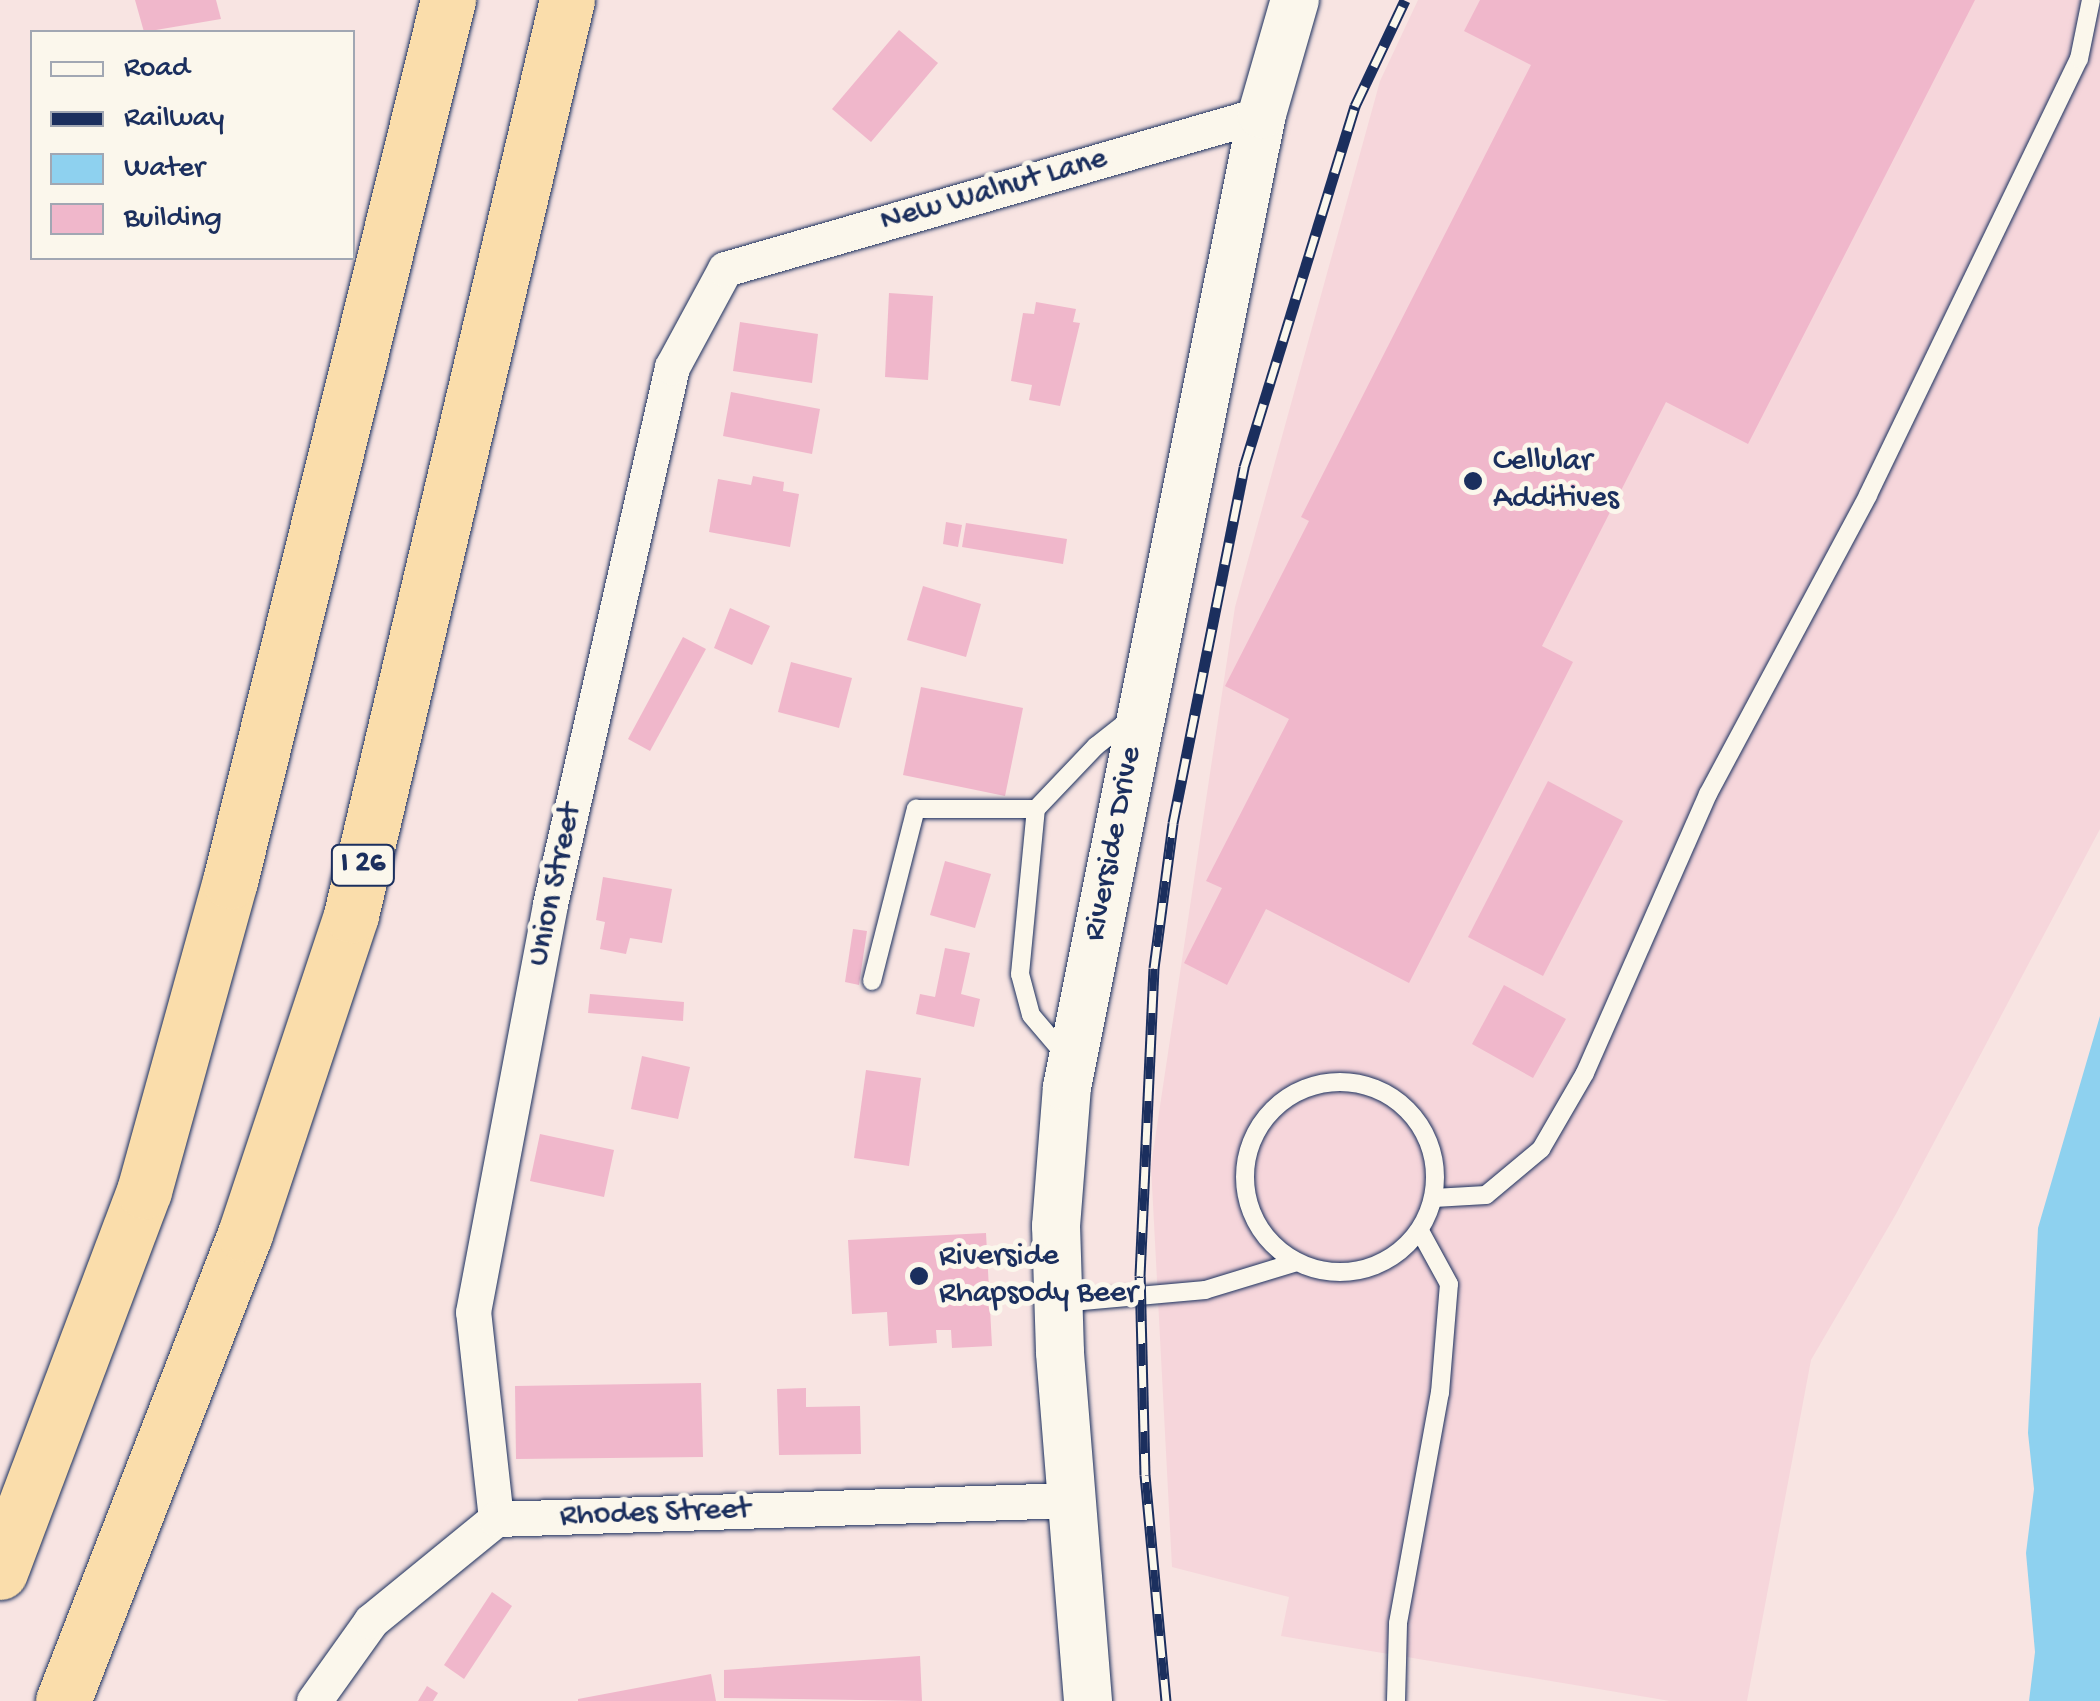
<!DOCTYPE html>
<style>
body{margin:0}
#map{position:relative;width:2100px;height:1701px;overflow:hidden;background:#f8e4e2;font-family:"Gochi Hand",sans-serif}
div>[style]{position:absolute}
.built>*{inset:0;background:#f6d6db}
.water>*{inset:0;background:#8ed1ef}
.building>*{inset:0;background:#f0b7cb}
.roads{filter:drop-shadow(0 0 2px #1b2f5e) drop-shadow(0 0 2px #1b2f5e)}
.lane>*{height:18px;margin:-9px;padding:0 9px;transform-origin:9px;border-radius:9px;background:#fbf7ec}
.lane>.ring{margin:-9px;padding:0;box-sizing:content-box;background:none;border:18px solid #fbf7ec;border-radius:50%}
.street>*{height:35px;margin:-17.5px;padding:0 17.5px;transform-origin:17.5px;border-radius:17.5px;background:#fbf7ec}
.secondary>*{height:48px;margin:-24px;padding:0 24px;transform-origin:24px;border-radius:24px;background:#fbf7ec}
.highway>*{height:55px;margin:-27.5px;padding:0 27.5px;transform-origin:27.5px;border-radius:27.5px;background:#faddab}
.rail>*{height:11px;margin-top:-5.5px;transform-origin:0;background:repeating-linear-gradient(90deg,#fbf7ec 0 22px,#1b2f5e 0 44px);box-sizing:border-box;border-block:2px solid #1b2f5e}
.dots>*{width:28px;height:28px;translate:-50% -50%;box-sizing:border-box;border:5px solid #fbf7ec;border-radius:50%}
span{translate:-50% -50%;white-space:nowrap;text-align:center;line-height:1.15;-webkit-text-stroke:10px #fbf7ec;paint-order:stroke}
.shield-label span{padding:2px 8px;background:#fbf7ec;border:2px solid;border-radius:8px;-webkit-text-stroke-width:0}
.shield-label{font-size:30px;color:#1b2f5e;font-weight:700}
.street-label{font-size:32px;color:#1b2f5e}
.poi-label{font-size:32px;color:#1b2f5e}
.left{translate:0 -50%;text-align:left}
.legend{position:absolute;left:30px;top:30px;width:325px;height:230px;box-sizing:border-box;background:#fbf7ec;border:2px solid #a1a7b3;margin:0;padding:12px 18px;list-style:none;font-size:30px;color:#1b2f5e}
.legend li{display:flex;align-items:center;gap:20px;height:50px}
.legend b{width:50px;border:2px solid #a1a7b3}
</style>
<div id="map">
<div class="built">
<div style="clip-path:polygon(1418px 0,2100px 0,2100px 829px,1896px 1214px,1811px 1360px,1747px 1701px,1670px 1701px,1281px 1636px,1289px 1597px,1172px 1567px,1151px 1166px,1235px 607px,1380px 81px)"></div>
</div>
<div class="water">
<div style="clip-path:polygon(2100px 1016px,2100px 1701px,2029px 1701px,2035px 1652px,2026px 1553px,2034px 1489px,2028px 1433px,2038px 1228px)"></div>
</div>
<div class="building">
<div style="clip-path:polygon(135px 0,216px 0,221px 19px,144px 32px)"></div>
<div style="clip-path:polygon(1480px 0,1975px 0,1748px 444px,1666px 402px,1542px 646px,1573px 662px,1409px 983px,1266px 909px,1227px 985px,1184px 963px,1222px 888px,1206px 881px,1289px 719px,1225px 686px,1309px 521px,1301px 517px,1531px 65px,1464px 31px)"></div>
<div style="clip-path:polygon(899px 30px,938px 63px,871px 142px,832px 109px)"></div>
<div style="clip-path:polygon(889px 293px,933px 296px,928px 380px,885px 377px)"></div>
<div style="clip-path:polygon(1036px 302px,1076px 309px,1073px 322px,1080px 323px,1060px 406px,1029px 400px,1032px 385px,1011px 381px,1023px 313px,1034px 314px)"></div>
<div style="clip-path:polygon(740px 322px,818px 334px,812px 383px,733px 371px)"></div>
<div style="clip-path:polygon(731px 392px,820px 409px,812px 454px,723px 436px)"></div>
<div style="clip-path:polygon(753px 476px,784px 482px,783px 491px,799px 494px,790px 547px,709px 532px,718px 479px,751px 485px)"></div>
<div style="clip-path:polygon(946px 522px,962px 525px,958px 547px,943px 544px)"></div>
<div style="clip-path:polygon(966px 523px,1067px 539px,1063px 564px,962px 547px)"></div>
<div style="clip-path:polygon(923px 586px,981px 604px,966px 657px,907px 640px)"></div>
<div style="clip-path:polygon(730px 608px,770px 626px,752px 665px,714px 648px)"></div>
<div style="clip-path:polygon(683px 637px,706px 649px,650px 751px,628px 739px)"></div>
<div style="clip-path:polygon(791px 662px,852px 678px,839px 728px,778px 712px)"></div>
<div style="clip-path:polygon(921px 687px,1023px 708px,1005px 796px,903px 775px)"></div>
<div style="clip-path:polygon(1548px 781px,1623px 821px,1543px 976px,1468px 937px)"></div>
<div style="clip-path:polygon(945px 861px,991px 874px,975px 928px,930px 915px)"></div>
<div style="clip-path:polygon(603px 877px,672px 889px,662px 943px,630px 938px,626px 954px,600px 949px,605px 922px,596px 920px)"></div>
<div style="clip-path:polygon(853px 929px,867px 931px,859px 985px,845px 982px)"></div>
<div style="clip-path:polygon(945px 948px,970px 953px,961px 994px,980px 999px,974px 1027px,916px 1014px,920px 994px,935px 997px)"></div>
<div style="clip-path:polygon(1504px 985px,1566px 1019px,1533px 1078px,1472px 1044px)"></div>
<div style="clip-path:polygon(590px 994px,684px 1002px,683px 1021px,588px 1013px)"></div>
<div style="clip-path:polygon(642px 1056px,690px 1067px,678px 1119px,631px 1109px)"></div>
<div style="clip-path:polygon(866px 1070px,921px 1078px,909px 1166px,854px 1158px)"></div>
<div style="clip-path:polygon(540px 1134px,614px 1150px,604px 1197px,530px 1181px)"></div>
<div style="clip-path:polygon(986px 1233px,992px 1346px,952px 1348px,951px 1330px,936px 1330px,937px 1343px,889px 1346px,887px 1312px,852px 1314px,848px 1240px)"></div>
<div style="clip-path:polygon(701px 1383px,703px 1457px,516px 1459px,515px 1386px)"></div>
<div style="clip-path:polygon(806px 1388px,806px 1407px,860px 1406px,861px 1454px,779px 1455px,777px 1389px)"></div>
<div style="clip-path:polygon(492px 1592px,512px 1606px,464px 1679px,444px 1665px)"></div>
<div style="clip-path:polygon(920px 1656px,922px 1701px,724px 1698px,724px 1670px)"></div>
<div style="clip-path:polygon(711px 1674px,716px 1701px,578px 1701px,578px 1699px)"></div>
<div style="clip-path:polygon(427px 1686px,438px 1693px,433px 1701px,418px 1701px)"></div>
</div>
<div class="roads">
<div class="lane">
<div style="left:872px;top:981px;width:178px;rotate:-75.7deg"></div>
<div style="left:916px;top:809px;width:120px"></div>
<div style="left:1065px;top:1055px;width:52px;rotate:-130.4deg"></div>
<div style="left:1031px;top:1015px;width:42px;rotate:-105deg"></div>
<div style="left:1020px;top:974px;width:166px;rotate:-84.5deg"></div>
<div style="left:1036px;top:809px;width:87px;rotate:-46.4deg"></div>
<div style="left:1096px;top:746px;width:47px;rotate:-38.1deg"></div>
<div class="ring" style="left:1245px;top:1082px;width:172px;height:172px"></div>
<div style="left:1434px;top:1198px;width:52px;rotate:-3.3deg"></div>
<div style="left:1486px;top:1195px;width:72px;rotate:-39.9deg"></div>
<div style="left:1541px;top:1149px;width:88px;rotate:-59.9deg"></div>
<div style="left:1585px;top:1073px;width:305px;rotate:-66.2deg"></div>
<div style="left:1708px;top:794px;width:339px;rotate:-61.8deg"></div>
<div style="left:1868px;top:495px;width:484px;rotate:-64.2deg"></div>
<div style="left:2079px;top:59px;width:60px;rotate:-78.5deg"></div>
<div style="left:1060px;top:1303px;width:146px;rotate:-5.1deg"></div>
<div style="left:1205px;top:1290px;width:93px;rotate:-16.9deg"></div>
<div style="left:1396px;top:1701px;width:78px;rotate:-88.5deg"></div>
<div style="left:1398px;top:1623px;width:234px;rotate:-79.7deg"></div>
<div style="left:1440px;top:1393px;width:109px;rotate:-85.3deg"></div>
<div style="left:1449px;top:1284px;width:60px;rotate:-118.7deg"></div>
</div>
<div class="street">
<div style="left:496px;top:1519px;width:208px;rotate:-96.3deg"></div>
<div style="left:473px;top:1312px;width:415px;rotate:-79.3deg"></div>
<div style="left:550px;top:904px;width:551px;rotate:-77.2deg"></div>
<div style="left:672px;top:367px;width:111px;rotate:-61.6deg"></div>
<div style="left:725px;top:269px;width:559px;rotate:-16.1deg"></div>
<div style="left:314px;top:1701px;width:98px;rotate:-54.5deg"></div>
<div style="left:371px;top:1621px;width:161px;rotate:-39.2deg"></div>
<div style="left:496px;top:1519px;width:576px;rotate:-1.89deg"></div>
</div>
<div class="secondary">
<div style="left:1088px;top:1701px;width:350px;rotate:-94.6deg"></div>
<div style="left:1060px;top:1352px;width:126px;rotate:-91.8deg"></div>
<div style="left:1056px;top:1226px;width:139px;rotate:-85.5deg"></div>
<div style="left:1067px;top:1087px;width:992px;rotate:-78.67deg"></div>
<div style="left:1262px;top:114px;width:119px;rotate:-73.9deg"></div>
</div>
<div class="highway">
<div style="left:0;top:1572px;width:407px;rotate:-69.3deg"></div>
<div style="left:144px;top:1191px;width:322px;rotate:-74.5deg"></div>
<div style="left:230px;top:881px;width:908px;rotate:-76.1deg"></div>
<div style="left:63px;top:1701px;width:501px;rotate:-68.71deg"></div>
<div style="left:245px;top:1234px;width:336px;rotate:-71.6deg"></div>
<div style="left:351px;top:915px;width:940px;rotate:-76.72deg"></div>
</div>
</div>
<div class="rail">
<div style="left:1166px;top:1701px;width:227px;rotate:-95.3deg"></div>
<div style="left:1145px;top:1475px;width:199px;rotate:-91.4deg"></div>
<div style="left:1140px;top:1276px;width:308px;rotate:-87.4deg"></div>
<div style="left:1154px;top:968px;width:146px;rotate:-82.5deg"></div>
<div style="left:1173px;top:823px;width:363px;rotate:-78.7deg"></div>
<div style="left:1244px;top:467px;width:378px;rotate:-72.9deg"></div>
<div style="left:1355px;top:106px;width:117px;rotate:-64.7deg"></div>
</div>
<div class="dots">
<div style="left:1473px;top:481px;background:#1b2f5e"></div>
<div style="left:919px;top:1276px;background:#1b2f5e"></div>
</div>
<div class="shield-label">
<span style="left:363px;top:865px">I 26</span>
</div>
<div class="street-label">
<span style="left:994px;top:191px;rotate:-16deg">New Walnut Lane</span>
<span style="left:1114px;top:844px;rotate:-79deg">Riverside Drive</span>
<span style="left:556px;top:885px;rotate:-78deg">Union Street</span>
<span style="left:655px;top:1514px;rotate:-2deg">Rhodes Street</span>
</div>
<div class="poi-label">
<span class="left" style="left:1493px;top:481px">Cellular<br>Additives</span>
<span class="left" style="left:939px;top:1276px">Riverside<br>Rhapsody Beer</span>
</div>
<ul class="legend">
<li><b style="height:12px;background:#fbf7ec"></b>Road</li>
<li><b style="height:12px;background:#1b2f5e"></b>Railway</li>
<li><b style="height:28px;background:#8ed1ef"></b>Water</li>
<li><b style="height:28px;background:#f0b7cb"></b>Building</li>
</ul>
</div>
